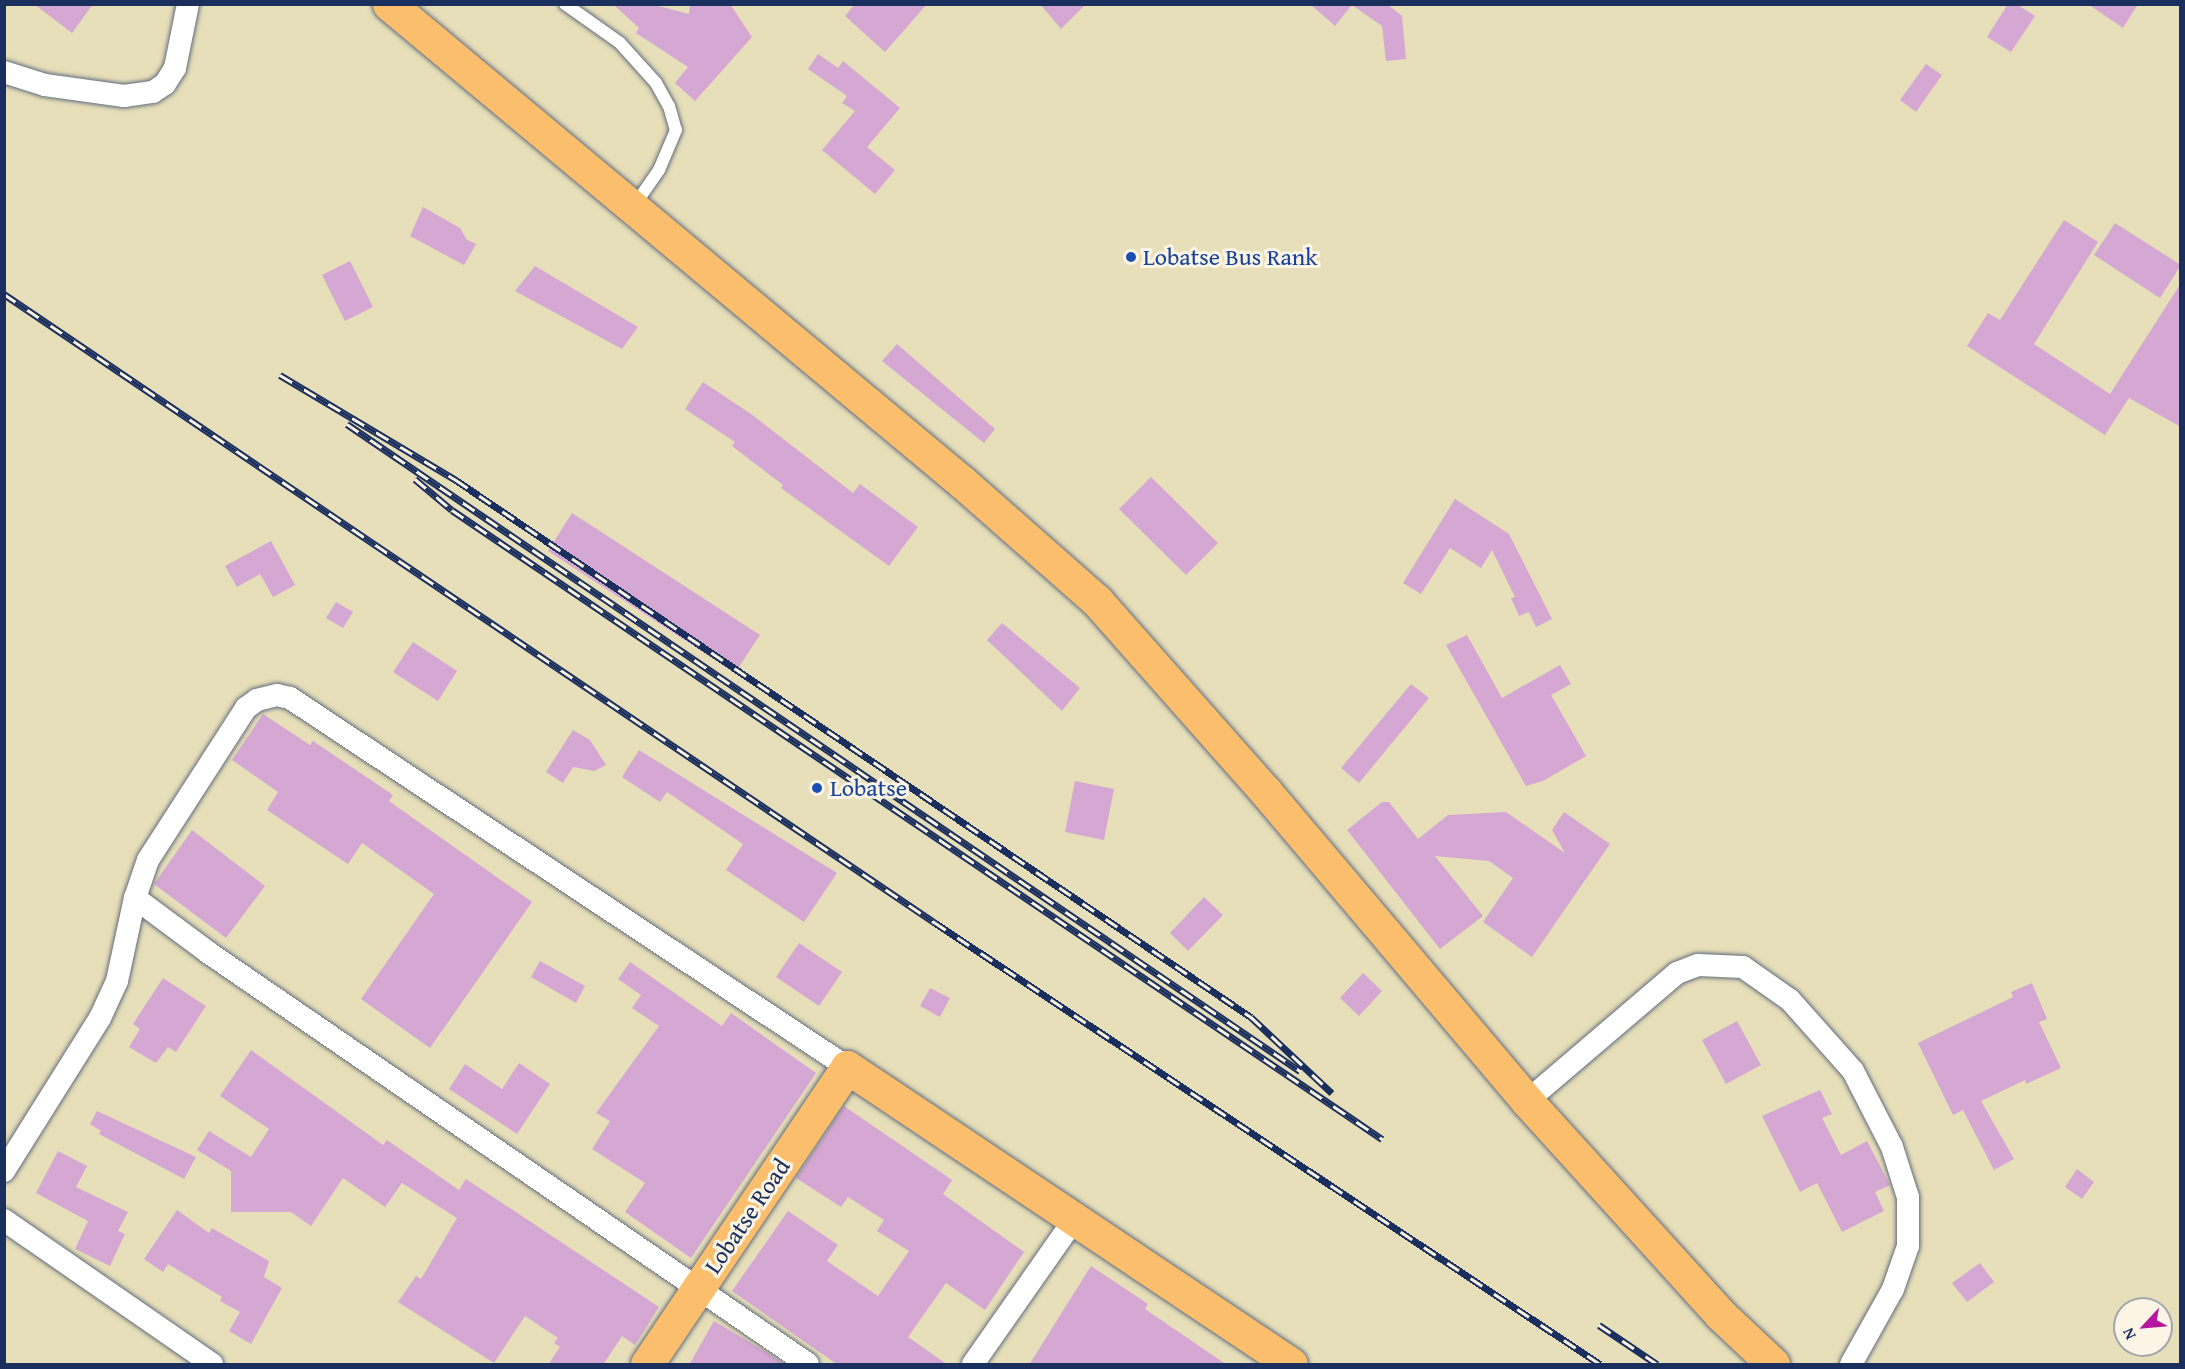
<!DOCTYPE html>
<style>
body{margin:0}
#map{position:relative;width:2185px;height:1369px;overflow:hidden;background:#e7dfb9;font-family:"Gentium Book Plus",serif}
div>[style]{position:absolute}
.building>*{inset:0;background:#d5a8d3}
.roads{filter:drop-shadow(0 0 2px #626d7e) drop-shadow(0 0 2px #626d7e)}
.service>*{height:12px;margin:-6px;padding:0 6px;transform-origin:6px;border-radius:6px;background:#fff}
.minor>*{height:22px;margin:-11px;padding:0 11px;transform-origin:11px;border-radius:11px;background:#fff}
.primary>*{height:33px;margin:-16.5px;padding:0 16.5px;transform-origin:16.5px;border-radius:16.5px;background:#fabe6d}
.trunk>*{height:33px;margin:-16.5px;padding:0 16.5px;transform-origin:16.5px;border-radius:16.5px;background:#fabe6d}
.rail>*{height:7px;margin-top:-3.5px;transform-origin:0;background:repeating-linear-gradient(90deg,#fcf5e5 0 14px,#1b2f5e 0 28px);box-sizing:border-box;border-block:2px solid #1b2f5e}
.dots>*{width:16px;height:16px;translate:-50% -50%;box-sizing:border-box;border:3px solid #fcf5e5;border-radius:50%}
span{translate:-50% -50%;white-space:nowrap;text-align:center;line-height:1.15;-webkit-text-stroke:6px #fcf5e5;paint-order:stroke}
.transit-label{font-size:24px;color:#164399}
.left{translate:0 -50%;text-align:left}
.street-label{font-size:24px;color:#1b2f5e}
.frame{position:absolute;inset:0;border:6px solid #1b2f5e;pointer-events:none}
.north{position:absolute;left:2113px;top:1297px;width:60px;height:60px;box-sizing:border-box;background:#fcf5e5;border:2px solid #a2a6af;border-radius:50%;rotate:244deg;font-size:16px;font-weight:700;line-height:24px;text-align:center;color:#1b2f5e}
.north::after{content:'';display:block;margin:auto;width:21px;height:27px;background:#b5179e;clip-path:polygon(50% 0,100% 100%,50% 72%,0 100%)}
</style>
<div id="map">
<div class="building">
<div style="clip-path:polygon(34px 4px,93px 4px,72px 33px)"></div>
<div style="clip-path:polygon(613px 4px,651px 4px,689px 14px,690px 4px,730px 4px,752px 37px,695px 101px,675px 83px,688px 67px,636px 33px,639px 28px)"></div>
<div style="clip-path:polygon(855px 4px,927px 4px,885px 52px,845px 16px)"></div>
<div style="clip-path:polygon(1040px 4px,1086px 4px,1061px 29px)"></div>
<div style="clip-path:polygon(1310px 4px,1387px 4px,1402px 16px,1406px 59px,1386px 61px,1382px 26px,1352px 5px,1335px 26px)"></div>
<div style="clip-path:polygon(2008px 4px,2016px 4px,2035px 16px,2011px 52px,1987px 37px)"></div>
<div style="clip-path:polygon(2088px 4px,2138px 4px,2123px 28px)"></div>
<div style="clip-path:polygon(818px 54px,838px 68px,843px 61px,900px 108px,867px 147px,895px 170px,875px 194px,822px 150px,855px 111px,842px 103px,847px 96px,808px 69px)"></div>
<div style="clip-path:polygon(1926px 64px,1942px 75px,1916px 112px,1900px 100px)"></div>
<div style="clip-path:polygon(423px 207px,460px 228px,467px 240px,476px 244px,464px 265px,410px 236px)"></div>
<div style="clip-path:polygon(2064px 220px,2098px 242px,2034px 344px,2110px 394px,2181px 283px,2181px 427px,2129px 398px,2105px 435px,1967px 346px,1988px 313px,2000px 320px)"></div>
<div style="clip-path:polygon(2115px 223px,2181px 265px,2160px 298px,2094px 255px)"></div>
<div style="clip-path:polygon(350px 261px,373px 307px,345px 321px,322px 275px)"></div>
<div style="clip-path:polygon(535px 266px,638px 327px,622px 349px,515px 291px)"></div>
<div style="clip-path:polygon(897px 344px,995px 429px,984px 443px,882px 361px)"></div>
<div style="clip-path:polygon(703px 382px,751px 414px,853px 493px,860px 484px,918px 527px,889px 566px,781px 488px,783px 485px,732px 446px,735px 442px,685px 409px)"></div>
<div style="clip-path:polygon(1151px 477px,1218px 543px,1186px 575px,1119px 509px)"></div>
<div style="clip-path:polygon(1455px 499px,1509px 534px,1552px 619px,1536px 627px,1529px 612px,1519px 616px,1511px 598px,1515px 597px,1492px 550px,1481px 568px,1450px 548px,1421px 594px,1403px 583px)"></div>
<div style="clip-path:polygon(572px 513px,760px 635px,735px 673px,548px 551px)"></div>
<div style="clip-path:polygon(271px 541px,295px 585px,273px 597px,260px 574px,237px 587px,225px 566px)"></div>
<div style="clip-path:polygon(336px 602px,353px 612px,343px 628px,326px 618px)"></div>
<div style="clip-path:polygon(1002px 623px,1080px 688px,1062px 711px,987px 640px)"></div>
<div style="clip-path:polygon(1467px 635px,1502px 698px,1560px 665px,1571px 684px,1551px 695px,1586px 756px,1543px 781px,1526px 786px,1446px 645px)"></div>
<div style="clip-path:polygon(413px 642px,457px 671px,438px 701px,393px 672px)"></div>
<div style="clip-path:polygon(1411px 684px,1429px 698px,1359px 783px,1341px 768px)"></div>
<div style="clip-path:polygon(263px 714px,310px 745px,313px 741px,393px 795px,389px 801px,532px 902px,430px 1048px,361px 999px,434px 894px,362px 843px,348px 864px,267px 810px,278px 792px,232px 760px)"></div>
<div style="clip-path:polygon(573px 730px,590px 740px,606px 765px,594px 771px,573px 767px,563px 783px,546px 772px)"></div>
<div style="clip-path:polygon(639px 750px,837px 873px,804px 922px,726px 870px,743px 844px,667px 792px,660px 802px,622px 777px)"></div>
<div style="clip-path:polygon(1075px 781px,1114px 789px,1104px 840px,1065px 832px)"></div>
<div style="clip-path:polygon(1382px 802px,1389px 802px,1418px 839px,1448px 815px,1506px 812px,1565px 853px,1552px 830px,1564px 812px,1610px 844px,1532px 957px,1483px 922px,1513px 878px,1489px 861px,1435px 856px,1483px 916px,1440px 949px,1347px 830px)"></div>
<div style="clip-path:polygon(192px 830px,265px 886px,226px 938px,154px 884px)"></div>
<div style="clip-path:polygon(1204px 897px,1223px 915px,1188px 951px,1170px 933px)"></div>
<div style="clip-path:polygon(799px 943px,842px 972px,819px 1006px,776px 977px)"></div>
<div style="clip-path:polygon(540px 961px,585px 986px,576px 1003px,531px 977px)"></div>
<div style="clip-path:polygon(630px 962px,722px 1026px,731px 1013px,816px 1073px,691px 1258px,625px 1212px,645px 1183px,592px 1149px,610px 1121px,596px 1113px,659px 1026px,632px 1008px,641px 995px,618px 979px)"></div>
<div style="clip-path:polygon(1363px 973px,1382px 991px,1359px 1016px,1340px 998px)"></div>
<div style="clip-path:polygon(163px 978px,206px 1006px,176px 1052px,168px 1047px,156px 1063px,129px 1047px,140px 1029px,133px 1024px)"></div>
<div style="clip-path:polygon(2032px 983px,2047px 1019px,2039px 1022px,2061px 1068px,2026px 1084px,2025px 1080px,1981px 1101px,2014px 1159px,1994px 1170px,1963px 1110px,1953px 1115px,1918px 1043px,2013px 997px,2011px 992px)"></div>
<div style="clip-path:polygon(930px 988px,950px 998px,940px 1017px,920px 1006px)"></div>
<div style="clip-path:polygon(1737px 1021px,1761px 1065px,1726px 1084px,1702px 1040px)"></div>
<div style="clip-path:polygon(251px 1050px,383px 1145px,387px 1140px,459px 1190px,466px 1179px,659px 1307px,635px 1345px,622px 1336px,603px 1365px,548px 1365px,560px 1347px,554px 1343px,558px 1338px,525px 1316px,494px 1363px,398px 1302px,416px 1276px,421px 1279px,457px 1218px,402px 1183px,385px 1207px,343px 1178px,311px 1226px,291px 1212px,231px 1212px,231px 1171px,197px 1150px,209px 1131px,251px 1157px,269px 1129px,220px 1096px)"></div>
<div style="clip-path:polygon(519px 1063px,550px 1084px,517px 1134px,449px 1089px,465px 1064px,502px 1089px)"></div>
<div style="clip-path:polygon(1820px 1090px,1832px 1114px,1822px 1118px,1841px 1155px,1867px 1141px,1890px 1185px,1875px 1192px,1884px 1211px,1842px 1232px,1817px 1183px,1800px 1192px,1762px 1116px)"></div>
<div style="clip-path:polygon(844px 1106px,952px 1180px,943px 1194px,1024px 1252px,985px 1310px,946px 1283px,908px 1337px,948px 1365px,838px 1365px,732px 1291px,788px 1211px,838px 1245px,827px 1261px,878px 1296px,909px 1251px,877px 1231px,884px 1220px,848px 1197px,841px 1207px,796px 1178px)"></div>
<div style="clip-path:polygon(97px 1111px,196px 1157px,184px 1179px,99px 1134px,101px 1131px,90px 1124px)"></div>
<div style="clip-path:polygon(58px 1151px,87px 1166px,76px 1187px,128px 1212px,118px 1231px,125px 1234px,110px 1266px,75px 1249px,88px 1221px,36px 1193px)"></div>
<div style="clip-path:polygon(2077px 1169px,2094px 1182px,2082px 1199px,2065px 1187px)"></div>
<div style="clip-path:polygon(177px 1210px,209px 1233px,212px 1228px,269px 1261px,264px 1277px,282px 1288px,251px 1344px,229px 1331px,240px 1312px,220px 1301px,222px 1297px,168px 1264px,163px 1272px,144px 1259px)"></div>
<div style="clip-path:polygon(1980px 1263px,1994px 1282px,1967px 1302px,1952px 1283px)"></div>
<div style="clip-path:polygon(1091px 1266px,1148px 1304px,1145px 1309px,1227px 1365px,1029px 1365px)"></div>
<div style="clip-path:polygon(714px 1321px,768px 1353px,785px 1365px,689px 1365px)"></div>
</div>
<div class="roads">
<div class="service">
<div style="left:565px;top:4px;width:67px;rotate:35.3deg"></div>
<div style="left:620px;top:43px;width:54px;rotate:48deg"></div>
<div style="left:656px;top:83px;width:26px;rotate:61deg"></div>
<div style="left:669px;top:106px;width:25px;rotate:74deg"></div>
<div style="left:676px;top:130px;width:43px;rotate:113deg"></div>
<div style="left:659px;top:170px;width:44px;rotate:124.8deg"></div>
</div>
<div class="minor">
<div style="left:4px;top:72px;width:43px;rotate:17.6deg"></div>
<div style="left:45px;top:85px;width:80px;rotate:7.9deg"></div>
<div style="left:124px;top:96px;width:29px;rotate:-8deg"></div>
<div style="left:153px;top:92px;width:14px;rotate:-34deg"></div>
<div style="left:165px;top:84px;width:19px;rotate:-58deg"></div>
<div style="left:175px;top:68px;width:65px;rotate:-78.5deg"></div>
<div style="left:135px;top:898px;width:92px;rotate:36.6deg"></div>
<div style="left:209px;top:953px;width:726px;rotate:34.46deg"></div>
<div style="left:1527px;top:1101px;width:197px;rotate:-40.5deg"></div>
<div style="left:1677px;top:973px;width:22px;rotate:-21deg"></div>
<div style="left:1698px;top:965px;width:45px;rotate:2.5deg"></div>
<div style="left:1743px;top:967px;width:57px;rotate:35.1deg"></div>
<div style="left:1790px;top:1000px;width:95px;rotate:48.4deg"></div>
<div style="left:1853px;top:1071px;width:85px;rotate:62.8deg"></div>
<div style="left:1892px;top:1147px;width:52px;rotate:72.3deg"></div>
<div style="left:1908px;top:1197px;width:49px;rotate:90deg"></div>
<div style="left:1908px;top:1246px;width:46px;rotate:109.2deg"></div>
<div style="left:1893px;top:1289px;width:86px;rotate:119.2deg"></div>
<div style="left:4px;top:1171px;width:181px;rotate:-57.9deg"></div>
<div style="left:100px;top:1018px;width:41px;rotate:-65.3deg"></div>
<div style="left:117px;top:981px;width:85px;rotate:-77.8deg"></div>
<div style="left:135px;top:898px;width:40px;rotate:-71.1deg"></div>
<div style="left:148px;top:860px;width:181px;rotate:-57.2deg"></div>
<div style="left:246px;top:708px;width:14px;rotate:-36deg"></div>
<div style="left:257px;top:700px;width:21px;rotate:-14deg"></div>
<div style="left:277px;top:695px;width:13px;rotate:13deg"></div>
<div style="left:290px;top:698px;width:668px;rotate:33.52deg"></div>
<div style="left:4px;top:1220px;width:253px;rotate:34.7deg"></div>
<div style="left:973px;top:1364px;width:174px;rotate:-55deg"></div>
</div>
<div class="primary">
<div style="left:389px;top:4px;width:746px;rotate:39.84deg"></div>
<div style="left:962px;top:482px;width:180px;rotate:41.4deg"></div>
<div style="left:1097px;top:601px;width:255px;rotate:48.5deg"></div>
<div style="left:1266px;top:792px;width:404px;rotate:49.8deg"></div>
<div style="left:1527px;top:1101px;width:287px;rotate:47.8deg"></div>
<div style="left:1720px;top:1314px;width:73px;rotate:43.3deg"></div>
</div>
<div class="trunk">
<div style="left:647px;top:1364px;width:358px;rotate:-56deg"></div>
<div style="left:847px;top:1067px;width:534px;rotate:33.78deg"></div>
</div>
</div>
<div class="rail">
<div style="left:4px;top:294px;width:1122px;rotate:34.03deg"></div>
<div style="left:934px;top:922px;width:799px;rotate:33.57deg"></div>
<div style="left:280px;top:375px;width:205px;rotate:30.8deg"></div>
<div style="left:456px;top:480px;width:959px;rotate:34.04deg"></div>
<div style="left:1251px;top:1017px;width:111px;rotate:43.2deg"></div>
<div style="left:347px;top:424px;width:1152px;rotate:34.17deg"></div>
<div style="left:415px;top:479px;width:48px;rotate:40deg"></div>
<div style="left:452px;top:510px;width:1123px;rotate:34.07deg"></div>
<div style="left:1599px;top:1325px;width:70px;rotate:33.9deg"></div>
</div>
<div class="dots">
<div style="left:1131px;top:257px;background:#1a4fb4"></div>
<div style="left:817px;top:788px;background:#1a4fb4"></div>
</div>
<div class="transit-label">
<span class="left" style="left:1143px;top:257px">Lobatse Bus Rank</span>
<span class="left" style="left:830px;top:788px">Lobatse</span>
</div>
<div class="street-label">
<span style="left:747px;top:1216px;rotate:-56deg">Lobatse Road</span>
</div>
<div class="frame"></div>
<div class="north">N</div>
</div>
